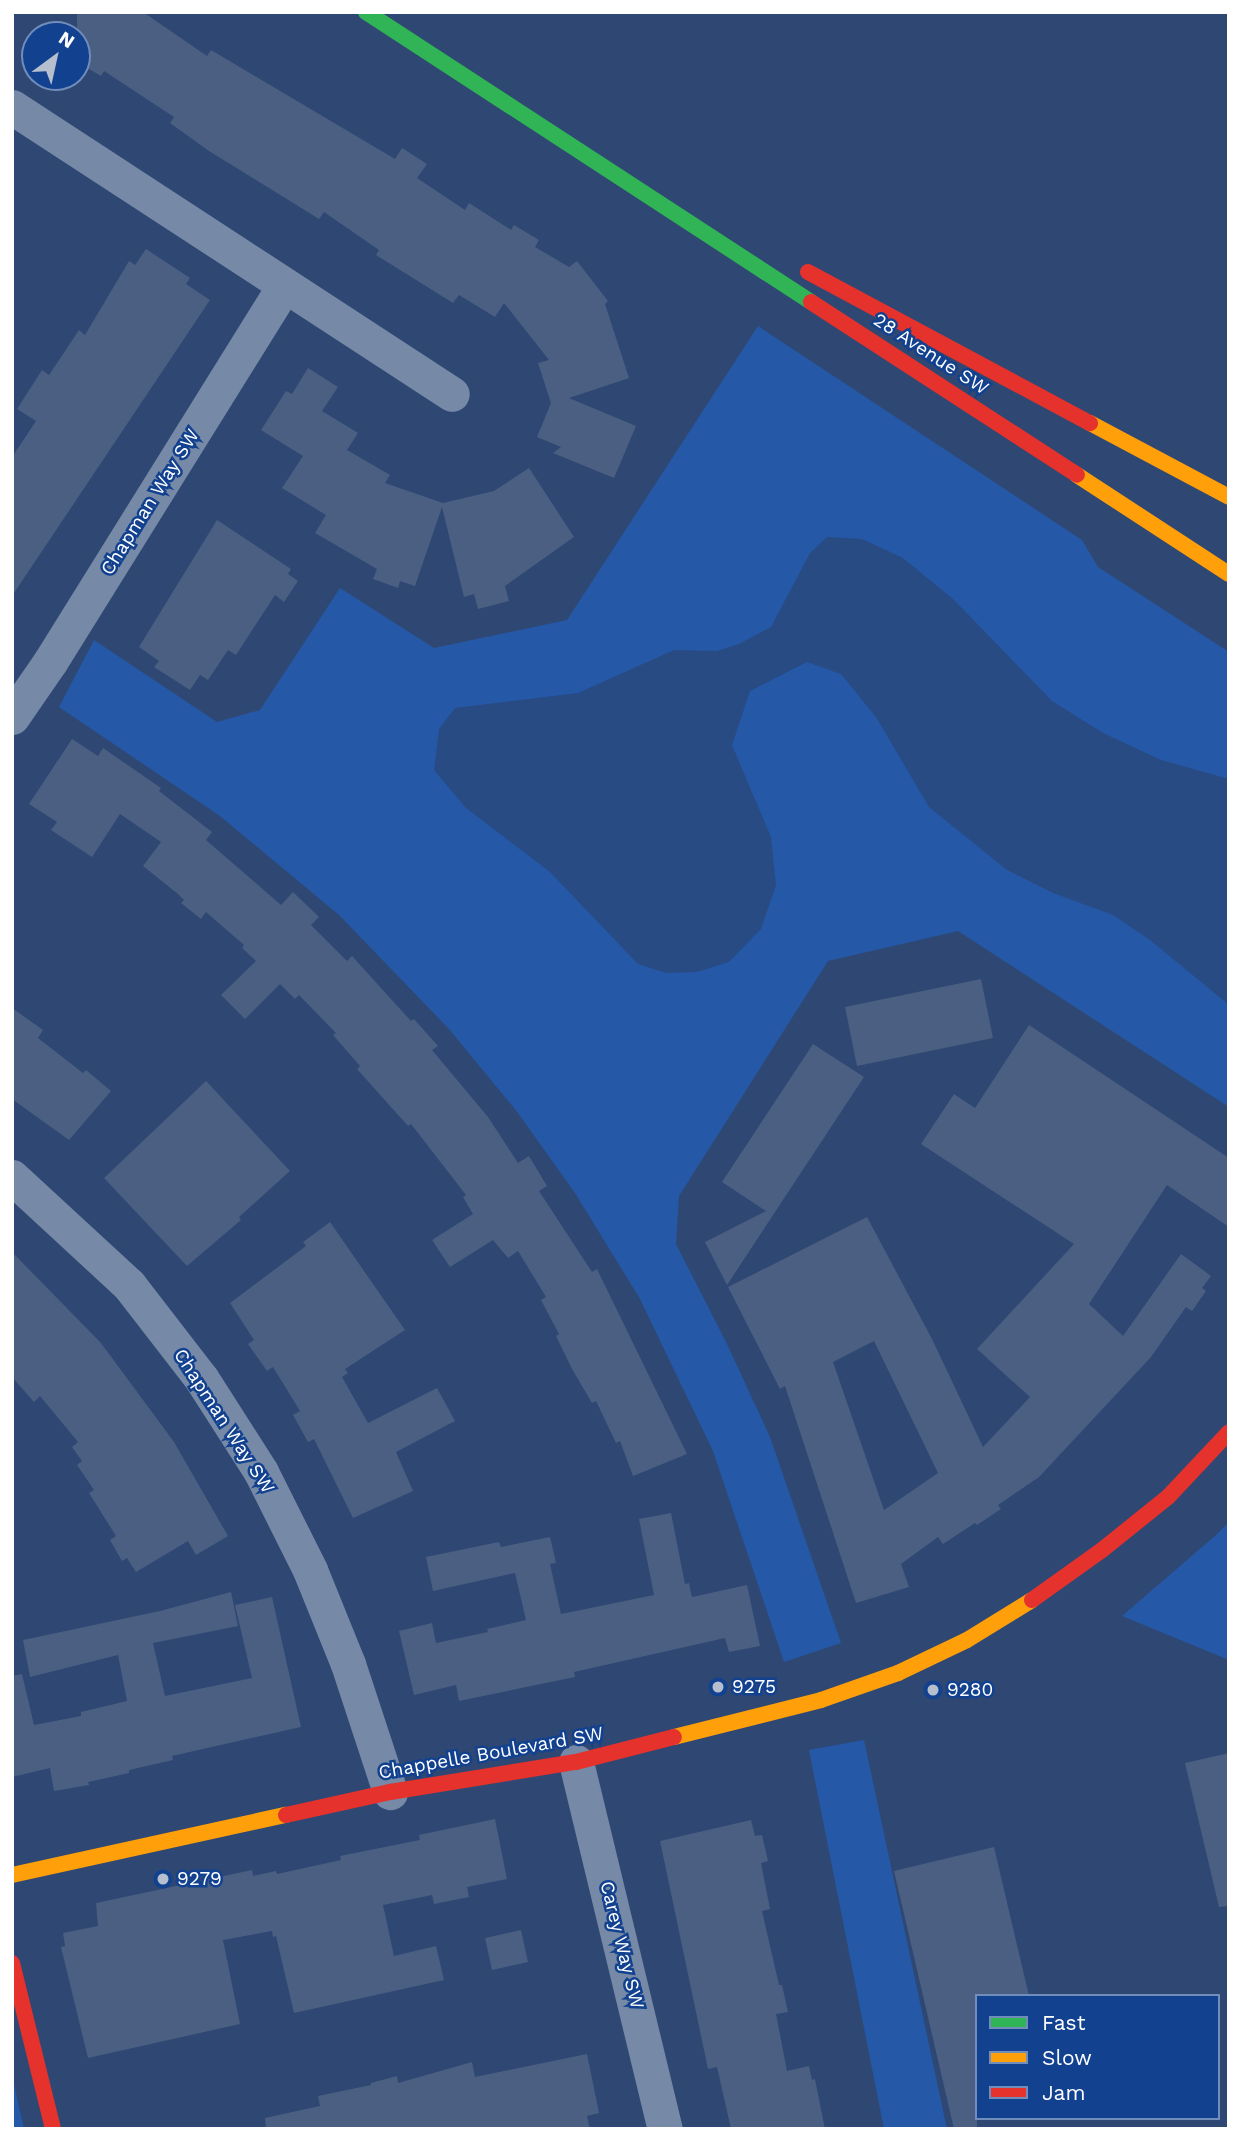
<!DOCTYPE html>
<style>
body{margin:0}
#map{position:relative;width:1241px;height:2141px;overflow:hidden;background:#2f4873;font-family:"Work Sans",sans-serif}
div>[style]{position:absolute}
.green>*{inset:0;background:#2558a7}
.water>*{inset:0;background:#284b83}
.building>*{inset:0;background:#4a5f81}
.street>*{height:35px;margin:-17.5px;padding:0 17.5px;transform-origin:17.5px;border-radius:17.5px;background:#7689a6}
.fast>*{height:16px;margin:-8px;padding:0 8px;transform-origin:8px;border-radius:8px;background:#30b455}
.slow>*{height:16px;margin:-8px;padding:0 8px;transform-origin:8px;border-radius:8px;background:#ff9f0a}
.jam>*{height:16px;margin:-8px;padding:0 8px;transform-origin:8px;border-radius:8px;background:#e5322d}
.dots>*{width:19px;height:19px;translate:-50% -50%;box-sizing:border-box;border:4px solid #124190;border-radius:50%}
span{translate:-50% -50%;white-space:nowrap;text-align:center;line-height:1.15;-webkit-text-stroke:5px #124190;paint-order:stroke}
.street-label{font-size:19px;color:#fff}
.poi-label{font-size:19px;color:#fff}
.left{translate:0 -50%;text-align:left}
.frame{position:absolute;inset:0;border:14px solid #fff;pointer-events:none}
.legend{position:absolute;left:975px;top:1994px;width:245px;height:126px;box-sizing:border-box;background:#124190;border:2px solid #718dbc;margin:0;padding:9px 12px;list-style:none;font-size:21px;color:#fff}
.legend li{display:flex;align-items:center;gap:14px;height:35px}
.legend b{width:35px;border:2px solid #718dbc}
.north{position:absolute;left:21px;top:21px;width:70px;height:70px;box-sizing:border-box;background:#124190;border:2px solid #718dbc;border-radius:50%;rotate:33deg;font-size:19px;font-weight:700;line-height:28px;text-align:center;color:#fff}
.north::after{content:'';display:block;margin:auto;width:24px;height:32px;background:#b6bfce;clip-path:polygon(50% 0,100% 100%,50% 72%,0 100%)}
</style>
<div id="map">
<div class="green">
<div style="clip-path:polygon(758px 326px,1082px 540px,1098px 567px,1229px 652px,1229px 1107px,958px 931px,828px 961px,679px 1196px,676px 1244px,727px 1344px,770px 1437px,841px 1643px,784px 1662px,713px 1451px,640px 1299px,575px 1193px,518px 1113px,449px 1029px,339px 915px,220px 816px,59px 707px,94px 640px,217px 722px,260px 710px,340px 588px,434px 648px,567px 620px)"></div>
<div style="clip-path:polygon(1229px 1522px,1229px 1660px,1122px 1616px,1216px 1535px)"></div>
<div style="clip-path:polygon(864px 1740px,947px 2129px,884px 2129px,809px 1750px)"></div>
<div style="clip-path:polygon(12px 2075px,24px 2129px,12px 2129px)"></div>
</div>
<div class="water">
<div style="clip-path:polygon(827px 537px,862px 539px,903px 558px,954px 600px,1052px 701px,1103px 733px,1161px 760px,1229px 779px,1229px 1005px,1150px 940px,1113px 915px,1053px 893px,1007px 870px,929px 807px,876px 717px,841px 674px,807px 662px,750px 691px,732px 745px,771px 837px,776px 885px,761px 929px,729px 962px,697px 972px,666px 973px,638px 964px,550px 872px,466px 808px,434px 770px,439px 729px,455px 708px,578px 693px,674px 650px,717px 651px,739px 644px,771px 627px,810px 553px)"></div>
</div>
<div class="building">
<div style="clip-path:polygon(77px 12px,143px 12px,207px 56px,211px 50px,395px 159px,402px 148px,427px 164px,417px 178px,465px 210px,469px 203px,511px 230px,514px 225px,539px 240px,535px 247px,569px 267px,577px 261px,608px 301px,605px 304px,629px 378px,569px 398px,636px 426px,614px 478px,553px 453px,561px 447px,537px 437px,551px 403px,538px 363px,549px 360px,504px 303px,495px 317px,459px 295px,453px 303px,376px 255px,379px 250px,324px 212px,319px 219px,209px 151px,170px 123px,174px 117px,104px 71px,101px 76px,77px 62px)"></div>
<div style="clip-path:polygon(146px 249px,190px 278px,186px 284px,210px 300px,12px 596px,12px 457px,36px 421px,17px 409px,42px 370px,49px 375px,79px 330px,85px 335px,129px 261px,135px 265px)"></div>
<div style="clip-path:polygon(308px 368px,338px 387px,322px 411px,358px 433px,347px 450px,390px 475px,385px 483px,443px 503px,494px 491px,529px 468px,574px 537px,505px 586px,509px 601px,478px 609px,474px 594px,464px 597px,442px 507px,415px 586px,400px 581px,398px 588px,373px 579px,377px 569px,315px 533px,326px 515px,282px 488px,303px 456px,261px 430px,286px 391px,292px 394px)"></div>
<div style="clip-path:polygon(217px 520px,291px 569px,288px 574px,298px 581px,284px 602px,275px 595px,236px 655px,228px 650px,208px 680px,200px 675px,190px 690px,154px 667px,159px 661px,139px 647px)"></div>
<div style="clip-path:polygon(72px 739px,98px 756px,103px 748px,161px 788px,159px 791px,212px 832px,206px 840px,281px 905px,293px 892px,319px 917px,311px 925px,347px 961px,352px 956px,411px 1021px,414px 1019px,438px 1046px,432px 1050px,488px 1117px,518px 1163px,529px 1156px,547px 1186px,539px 1191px,592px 1272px,597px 1269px,687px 1454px,633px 1476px,620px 1441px,616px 1443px,596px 1401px,592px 1403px,572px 1369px,556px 1336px,559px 1334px,541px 1300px,546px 1297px,518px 1251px,508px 1258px,493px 1240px,450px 1267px,432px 1240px,473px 1214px,463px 1197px,466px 1195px,411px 1124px,408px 1126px,357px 1069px,360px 1066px,333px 1035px,336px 1033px,299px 995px,295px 999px,280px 984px,245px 1019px,221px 995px,256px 961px,242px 948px,244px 945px,206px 912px,201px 919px,181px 903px,184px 900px,178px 894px,143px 866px,161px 842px,120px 814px,92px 857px,51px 830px,57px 822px,29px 804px)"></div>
<div style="clip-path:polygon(981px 979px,993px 1038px,857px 1066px,845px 1007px)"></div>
<div style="clip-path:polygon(12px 1008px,43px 1030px,38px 1038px,83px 1073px,86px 1070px,111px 1091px,69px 1140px,12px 1099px)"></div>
<div style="clip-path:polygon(evenodd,1029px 1025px,1229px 1158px,1229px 1227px,1167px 1185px,1089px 1304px,1123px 1336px,1181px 1254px,1211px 1276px,1202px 1288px,1206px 1291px,1192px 1311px,1186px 1307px,1151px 1357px,1039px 1477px,998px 1505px,1001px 1509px,977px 1525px,975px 1523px,943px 1544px,938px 1537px,901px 1564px,909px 1587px,856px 1603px,785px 1386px,780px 1389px,728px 1287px,867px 1217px,932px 1339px,983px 1447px,1030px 1397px,977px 1349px,1074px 1244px,921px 1144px,954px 1094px,975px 1108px,1029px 1025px,874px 1341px,938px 1473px,884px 1510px,833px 1362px,874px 1341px)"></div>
<div style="clip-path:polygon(813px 1044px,864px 1077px,727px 1285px,705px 1242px,766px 1211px,722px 1182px)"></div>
<div style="clip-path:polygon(206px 1081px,290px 1171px,239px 1217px,241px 1220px,187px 1266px,104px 1178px)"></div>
<div style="clip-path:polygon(330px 1222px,405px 1330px,345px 1369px,348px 1373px,342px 1377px,368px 1423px,437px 1388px,455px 1421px,396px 1452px,413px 1491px,353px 1518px,314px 1439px,308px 1442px,293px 1415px,300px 1411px,273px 1367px,267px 1371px,248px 1344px,254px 1340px,230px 1303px,306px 1246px,303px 1242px)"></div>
<div style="clip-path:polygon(12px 1252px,101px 1343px,174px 1442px,228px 1536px,196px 1555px,188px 1541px,136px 1572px,127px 1558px,122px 1561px,110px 1540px,116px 1536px,89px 1493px,94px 1490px,77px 1465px,82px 1461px,72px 1447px,78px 1442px,40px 1396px,34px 1402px,12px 1377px)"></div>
<div style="clip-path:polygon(671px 1513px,685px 1584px,689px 1583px,692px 1597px,747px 1585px,760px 1646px,729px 1652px,725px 1638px,574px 1672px,575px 1677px,459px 1701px,456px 1685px,414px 1695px,399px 1631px,432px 1623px,436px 1643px,488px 1632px,487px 1629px,526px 1620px,515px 1573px,433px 1591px,426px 1557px,499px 1542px,501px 1547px,550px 1537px,556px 1563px,550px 1564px,561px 1614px,654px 1595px,639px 1519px)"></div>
<div style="clip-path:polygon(231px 1592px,238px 1626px,153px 1643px,165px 1696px,252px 1678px,235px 1605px,272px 1597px,301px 1727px,172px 1756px,173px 1760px,129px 1770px,129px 1773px,88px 1782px,89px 1785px,54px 1791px,50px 1768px,12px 1777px,12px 1676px,22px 1674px,34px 1725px,81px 1716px,81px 1712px,127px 1701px,118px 1655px,30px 1677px,23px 1640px,160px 1611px)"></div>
<div style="clip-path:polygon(1229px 1753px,1229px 1906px,1219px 1907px,1185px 1763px)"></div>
<div style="clip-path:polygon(495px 1819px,507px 1879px,467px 1887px,469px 1897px,434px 1904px,432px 1895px,383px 1905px,394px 1956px,436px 1946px,444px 1980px,294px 2013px,276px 1936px,273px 1937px,272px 1931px,223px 1940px,240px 2024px,88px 2058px,61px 1947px,65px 1946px,63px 1933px,98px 1926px,96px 1903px,252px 1870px,253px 1876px,276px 1871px,277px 1874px,341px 1860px,340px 1856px,420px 1840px,419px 1835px)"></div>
<div style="clip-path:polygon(751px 1820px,755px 1836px,762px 1835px,768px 1861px,761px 1863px,770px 1909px,762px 1911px,779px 1985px,782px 1985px,788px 2012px,776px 2014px,787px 2071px,809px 2066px,812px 2080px,815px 2079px,825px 2129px,731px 2129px,717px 2067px,708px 2069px,660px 1841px)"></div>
<div style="clip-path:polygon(994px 1847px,1029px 1996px,977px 1996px,977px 2129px,954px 2129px,894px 1871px)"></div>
<div style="clip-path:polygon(521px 1930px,528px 1962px,492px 1970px,485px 1938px)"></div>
<div style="clip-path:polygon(587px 2054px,599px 2113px,587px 2116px,590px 2129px,266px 2129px,265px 2118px,320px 2106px,318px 2096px,371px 2085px,371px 2083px,397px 2076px,398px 2083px,472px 2062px,475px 2077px)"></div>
</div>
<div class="street">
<div style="left:12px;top:107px;width:525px;rotate:33.12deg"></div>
<div style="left:12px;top:717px;width:67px;rotate:-55.4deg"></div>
<div style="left:50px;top:662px;width:443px;rotate:-58.1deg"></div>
<div style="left:12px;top:1177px;width:159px;rotate:42.7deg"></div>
<div style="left:129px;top:1285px;width:118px;rotate:52.3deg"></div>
<div style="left:201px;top:1378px;width:112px;rotate:57.4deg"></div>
<div style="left:261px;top:1472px;width:110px;rotate:63.4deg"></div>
<div style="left:310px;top:1570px;width:101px;rotate:68deg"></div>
<div style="left:348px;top:1664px;width:135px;rotate:71.8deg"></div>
<div style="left:576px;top:1762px;width:378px;rotate:76.4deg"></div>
</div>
<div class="fast">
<div style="left:366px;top:12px;width:531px;rotate:33.09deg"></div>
</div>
<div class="slow">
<div style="left:1090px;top:423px;width:157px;rotate:28deg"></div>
<div style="left:1077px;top:475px;width:181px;rotate:33.1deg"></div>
<div style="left:674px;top:1737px;width:152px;rotate:-14.1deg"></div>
<div style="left:821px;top:1700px;width:82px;rotate:-19.3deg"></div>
<div style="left:898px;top:1673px;width:76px;rotate:-25.6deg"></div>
<div style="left:967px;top:1640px;width:76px;rotate:-31.6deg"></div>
<div style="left:12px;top:1875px;width:280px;rotate:-12.4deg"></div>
</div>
<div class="jam">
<div style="left:808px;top:272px;width:320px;rotate:28.2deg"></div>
<div style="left:811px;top:302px;width:317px;rotate:33deg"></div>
<div style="left:1032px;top:1600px;width:86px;rotate:-35.5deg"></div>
<div style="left:1102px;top:1550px;width:85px;rotate:-38.8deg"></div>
<div style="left:1168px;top:1497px;width:89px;rotate:-46.8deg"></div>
<div style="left:286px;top:1815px;width:107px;rotate:-12.5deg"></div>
<div style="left:390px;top:1792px;width:188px;rotate:-9.2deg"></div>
<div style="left:576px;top:1762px;width:101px;rotate:-14.3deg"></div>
<div style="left:12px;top:1963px;width:171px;rotate:76.1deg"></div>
</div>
<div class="dots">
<div style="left:718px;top:1687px;background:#b6bfce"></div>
<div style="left:933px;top:1690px;background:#b6bfce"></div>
<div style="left:163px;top:1879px;background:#b6bfce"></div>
</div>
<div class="street-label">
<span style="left:931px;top:354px;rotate:33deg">28 Avenue SW</span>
<span style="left:150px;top:502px;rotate:-58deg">Chapman Way SW</span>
<span style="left:224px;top:1421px;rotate:57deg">Chapman Way SW</span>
<span style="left:491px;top:1753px;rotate:-10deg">Chappelle Boulevard SW</span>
<span style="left:622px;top:1945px;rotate:76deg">Carey Way SW</span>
</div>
<div class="poi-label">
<span class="left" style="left:732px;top:1687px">9275</span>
<span class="left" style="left:947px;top:1690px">9280</span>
<span class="left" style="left:177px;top:1879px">9279</span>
</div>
<div class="frame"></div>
<ul class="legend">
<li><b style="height:9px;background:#30b455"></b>Fast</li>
<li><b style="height:9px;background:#ff9f0a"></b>Slow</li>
<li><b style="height:9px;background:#e5322d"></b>Jam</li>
</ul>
<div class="north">N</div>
</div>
